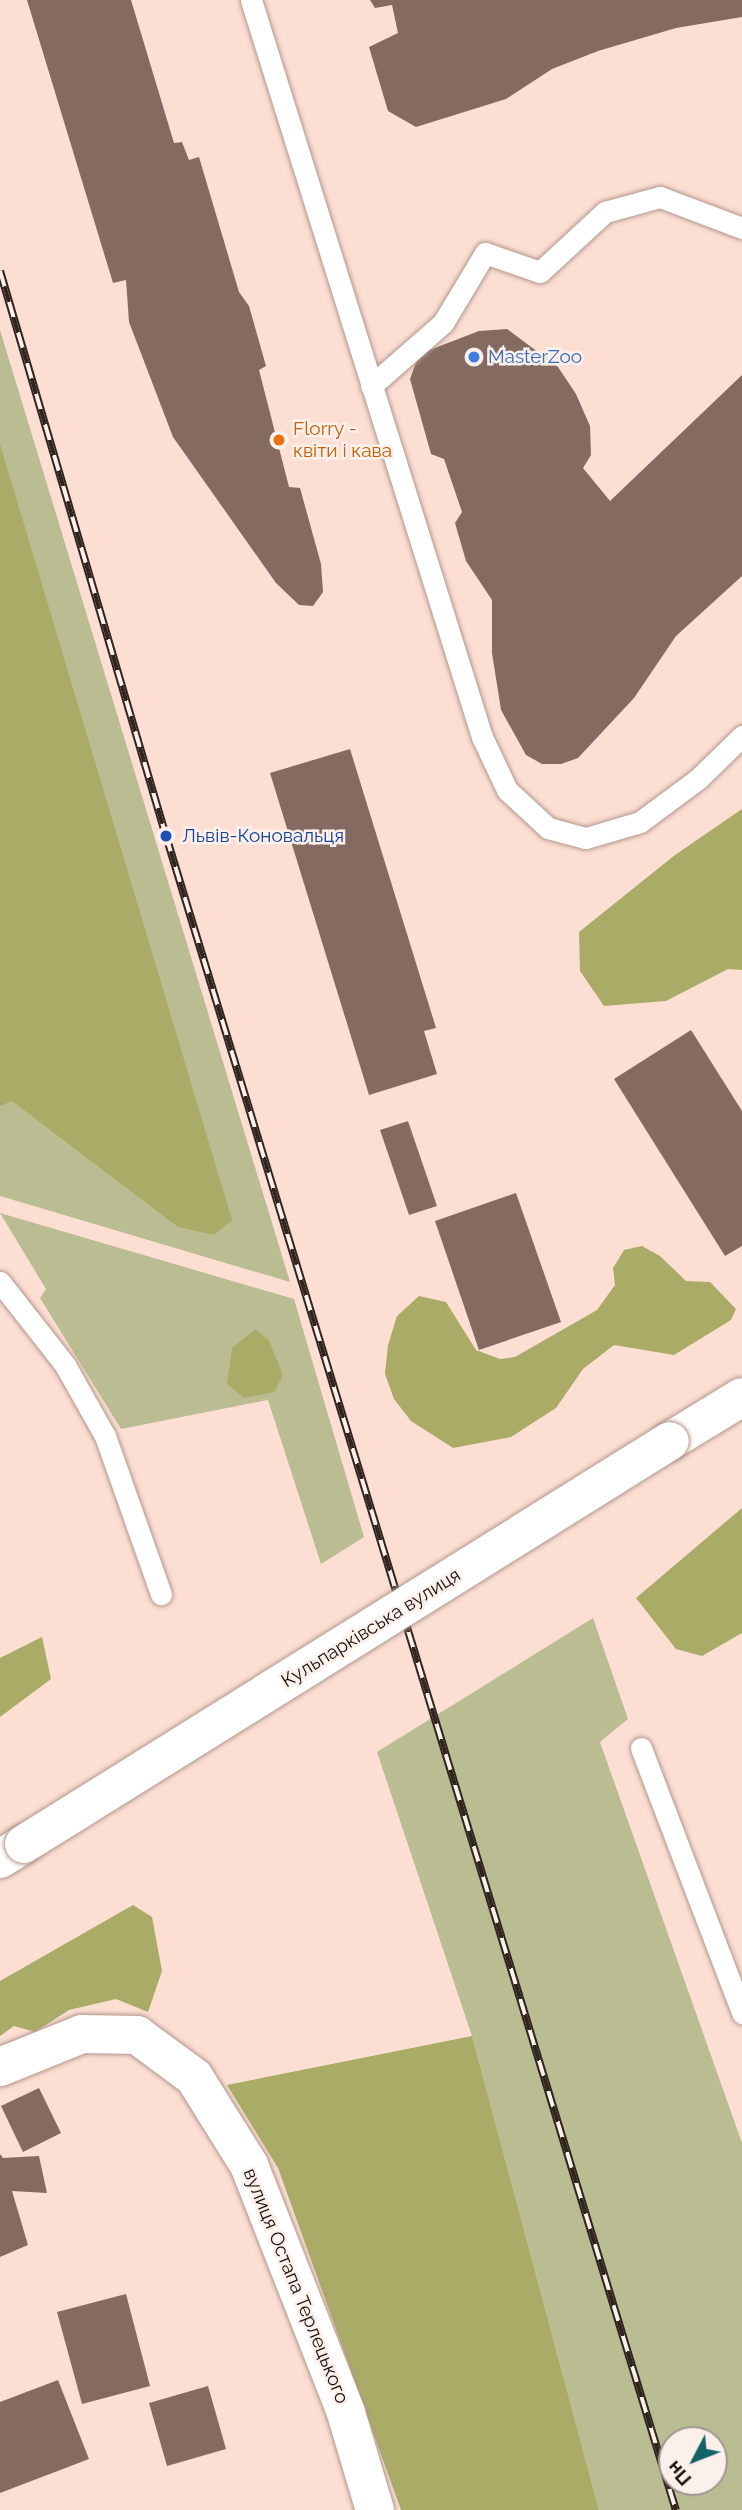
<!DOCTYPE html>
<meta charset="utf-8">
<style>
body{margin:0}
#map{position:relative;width:742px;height:2510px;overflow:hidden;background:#fcded3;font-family:Raleway,sans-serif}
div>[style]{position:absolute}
.green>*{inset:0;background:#babd92}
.forest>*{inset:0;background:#a9ab67}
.building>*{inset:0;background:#846a60}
.roads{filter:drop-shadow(0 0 2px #b3978c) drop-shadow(0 0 2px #b3978c)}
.service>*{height:21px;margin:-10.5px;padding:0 10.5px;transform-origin:10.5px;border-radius:10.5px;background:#fff}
.minor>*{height:38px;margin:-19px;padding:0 19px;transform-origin:19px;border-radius:19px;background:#fff}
.primary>*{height:38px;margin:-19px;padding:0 19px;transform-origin:19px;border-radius:19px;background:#fff}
.rail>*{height:8px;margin-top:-4px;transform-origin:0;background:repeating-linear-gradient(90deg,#fcf0eb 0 16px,#312520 0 32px);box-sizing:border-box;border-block:2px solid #312520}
.bridges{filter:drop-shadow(0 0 2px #b3978c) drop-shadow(0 0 2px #b3978c)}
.primary-bridge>*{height:38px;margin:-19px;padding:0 19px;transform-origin:19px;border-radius:19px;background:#fff}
.dots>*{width:19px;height:19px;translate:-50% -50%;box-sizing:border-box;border:4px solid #fcf0eb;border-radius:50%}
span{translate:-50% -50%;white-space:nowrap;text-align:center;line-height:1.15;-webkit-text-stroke:5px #fcf0eb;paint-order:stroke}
.shop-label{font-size:19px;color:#366cbe}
.left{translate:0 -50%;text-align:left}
.food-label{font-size:19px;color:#c56008}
.transit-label{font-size:19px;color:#164399}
.street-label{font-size:19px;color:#1a100c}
.north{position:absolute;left:658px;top:2426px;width:70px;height:70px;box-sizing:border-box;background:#fcf0eb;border:2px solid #a29692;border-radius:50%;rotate:228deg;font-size:19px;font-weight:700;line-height:28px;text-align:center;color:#1a100c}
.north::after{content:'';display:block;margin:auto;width:24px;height:32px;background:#126268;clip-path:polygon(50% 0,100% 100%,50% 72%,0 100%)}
</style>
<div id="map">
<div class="green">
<div style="clip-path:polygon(0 330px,290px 1282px,0 1196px)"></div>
<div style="clip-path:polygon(0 1213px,294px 1299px,364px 1537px,321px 1564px,268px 1400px,121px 1429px,40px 1298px,46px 1289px)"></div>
<div style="clip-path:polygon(evenodd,593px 1618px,628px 1719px,600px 1742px,742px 2143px,742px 2510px,599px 2510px,472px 2036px,377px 1752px,593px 1618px,672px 2440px,714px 2440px,714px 2482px,672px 2482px,672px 2440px)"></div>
</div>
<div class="forest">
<div style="clip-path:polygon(0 444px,232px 1220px,214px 1235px,178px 1227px,12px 1101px,0 1106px)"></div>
<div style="clip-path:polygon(742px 809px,742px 970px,728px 969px,666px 1001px,604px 1006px,580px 971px,579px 932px,675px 855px)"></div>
<div style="clip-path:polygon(642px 1246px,660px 1256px,686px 1281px,710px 1282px,736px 1309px,731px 1320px,674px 1355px,614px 1345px,583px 1369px,556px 1408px,511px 1437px,453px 1448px,411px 1421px,394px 1399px,385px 1374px,388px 1345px,397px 1316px,419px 1296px,446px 1302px,476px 1350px,500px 1359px,515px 1357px,597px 1310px,615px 1285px,613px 1268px,624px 1250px)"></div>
<div style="clip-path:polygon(256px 1329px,269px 1341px,283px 1375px,274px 1392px,244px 1398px,227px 1384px,232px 1348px)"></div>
<div style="clip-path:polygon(742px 1508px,742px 1633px,702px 1656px,676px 1649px,636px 1598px)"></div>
<div style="clip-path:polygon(42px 1637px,51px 1679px,0 1717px,0 1658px)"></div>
<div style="clip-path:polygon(133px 1905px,152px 1917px,162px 1971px,148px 2012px,116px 1999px,69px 2010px,35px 2032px,14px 2026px,0 2036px,0 1981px)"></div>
<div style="clip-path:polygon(472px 2036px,599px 2510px,401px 2510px,278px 2168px,227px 2085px)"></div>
</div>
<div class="building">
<div style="clip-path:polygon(27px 0,131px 0,174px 143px,182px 142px,189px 160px,199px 157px,239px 292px,249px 306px,266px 366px,259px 370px,289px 487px,300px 488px,321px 564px,323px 592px,313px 606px,299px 605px,276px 583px,173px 437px,129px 322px,126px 280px,113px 283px)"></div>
<div style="clip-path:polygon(370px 0,742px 0,742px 17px,676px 28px,598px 51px,552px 69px,506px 99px,416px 127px,388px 111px,369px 47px,398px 33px,392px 5px,375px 8px)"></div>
<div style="clip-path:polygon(507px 329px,558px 367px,576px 394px,590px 426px,591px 455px,583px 468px,610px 501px,742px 375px,742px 576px,676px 636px,634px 698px,578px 758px,561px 764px,542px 764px,526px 755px,501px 710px,492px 653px,492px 600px,466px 561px,455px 523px,462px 512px,444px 459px,431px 454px,410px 379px,419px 354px,479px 331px)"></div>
<div style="clip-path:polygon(350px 749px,436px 1028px,424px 1031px,437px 1074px,369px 1095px,270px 773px)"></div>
<div style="clip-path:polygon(691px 1030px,742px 1111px,742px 1246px,725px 1256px,614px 1079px)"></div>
<div style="clip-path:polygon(408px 1121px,437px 1206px,409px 1215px,380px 1130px)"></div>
<div style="clip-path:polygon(516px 1193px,561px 1322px,479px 1350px,435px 1221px)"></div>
<div style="clip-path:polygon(39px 2088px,61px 2133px,23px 2152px,1px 2106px)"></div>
<div style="clip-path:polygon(0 2154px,3px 2158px,39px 2156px,47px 2193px,12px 2191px,28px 2245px,0 2257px)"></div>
<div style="clip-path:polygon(126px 2294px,150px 2386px,82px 2404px,57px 2312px)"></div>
<div style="clip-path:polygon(58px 2380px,89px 2459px,0 2493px,0 2402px)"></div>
<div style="clip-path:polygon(208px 2386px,226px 2449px,167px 2466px,149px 2403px)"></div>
</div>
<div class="roads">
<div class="service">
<div style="left:251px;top:0;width:772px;rotate:72.6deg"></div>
<div style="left:482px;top:737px;width:59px;rotate:64.7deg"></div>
<div style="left:507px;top:790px;width:56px;rotate:42.8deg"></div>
<div style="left:548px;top:828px;width:39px;rotate:15deg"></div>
<div style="left:586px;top:838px;width:56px;rotate:-16.5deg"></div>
<div style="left:640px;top:822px;width:72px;rotate:-36.6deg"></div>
<div style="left:698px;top:779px;width:62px;rotate:-44.3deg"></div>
<div style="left:371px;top:386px;width:96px;rotate:-41.2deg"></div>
<div style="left:443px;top:323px;width:82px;rotate:-59deg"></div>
<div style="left:485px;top:253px;width:58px;rotate:19.1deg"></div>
<div style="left:540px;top:272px;width:88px;rotate:-42.7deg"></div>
<div style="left:605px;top:212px;width:57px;rotate:-15.3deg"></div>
<div style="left:660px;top:197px;width:88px;rotate:20.7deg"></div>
<div style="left:0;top:1282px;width:105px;rotate:51.9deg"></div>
<div style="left:65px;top:1365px;width:81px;rotate:60.6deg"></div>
<div style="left:105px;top:1436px;width:168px;rotate:70.5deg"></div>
<div style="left:641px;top:1748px;width:284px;rotate:69.1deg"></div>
</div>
<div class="minor">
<div style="left:0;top:2067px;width:88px;rotate:-21.9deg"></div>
<div style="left:82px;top:2034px;width:55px;rotate:1deg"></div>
<div style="left:137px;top:2035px;width:71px;rotate:36.4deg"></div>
<div style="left:194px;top:2077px;width:104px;rotate:58deg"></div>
<div style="left:249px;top:2165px;width:266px;rotate:68.6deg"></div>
<div style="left:346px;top:2413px;width:101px;rotate:73.4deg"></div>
</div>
<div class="primary">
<div style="left:670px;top:1441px;width:84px;rotate:-31.4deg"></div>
<div style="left:0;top:1859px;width:28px;rotate:-32deg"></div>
</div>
</div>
<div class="rail">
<div style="left:0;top:271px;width:589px;rotate:73.63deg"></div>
<div style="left:166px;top:836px;width:1750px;rotate:73.06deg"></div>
</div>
<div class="bridges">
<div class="primary-bridge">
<div style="left:24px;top:1844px;width:761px;rotate:-31.96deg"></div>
</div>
</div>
<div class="dots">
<div style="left:474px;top:357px;background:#3f7fe0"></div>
<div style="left:279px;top:440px;background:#e8710a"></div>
<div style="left:166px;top:836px;background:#1a4fb4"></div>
</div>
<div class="shop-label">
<span class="left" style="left:488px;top:357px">MasterZoo</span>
</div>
<div class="food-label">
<span class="left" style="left:293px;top:440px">Florry -<br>квіти і кава</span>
</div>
<div class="transit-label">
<span class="left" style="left:182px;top:836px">Львів-Коновальця</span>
</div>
<div class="street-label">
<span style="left:371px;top:1628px;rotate:-32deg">Кульпарківська вулиця</span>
<span style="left:296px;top:2286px;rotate:68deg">вулиця Остапа Терлецького</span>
</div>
<div class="north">Пн</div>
</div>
